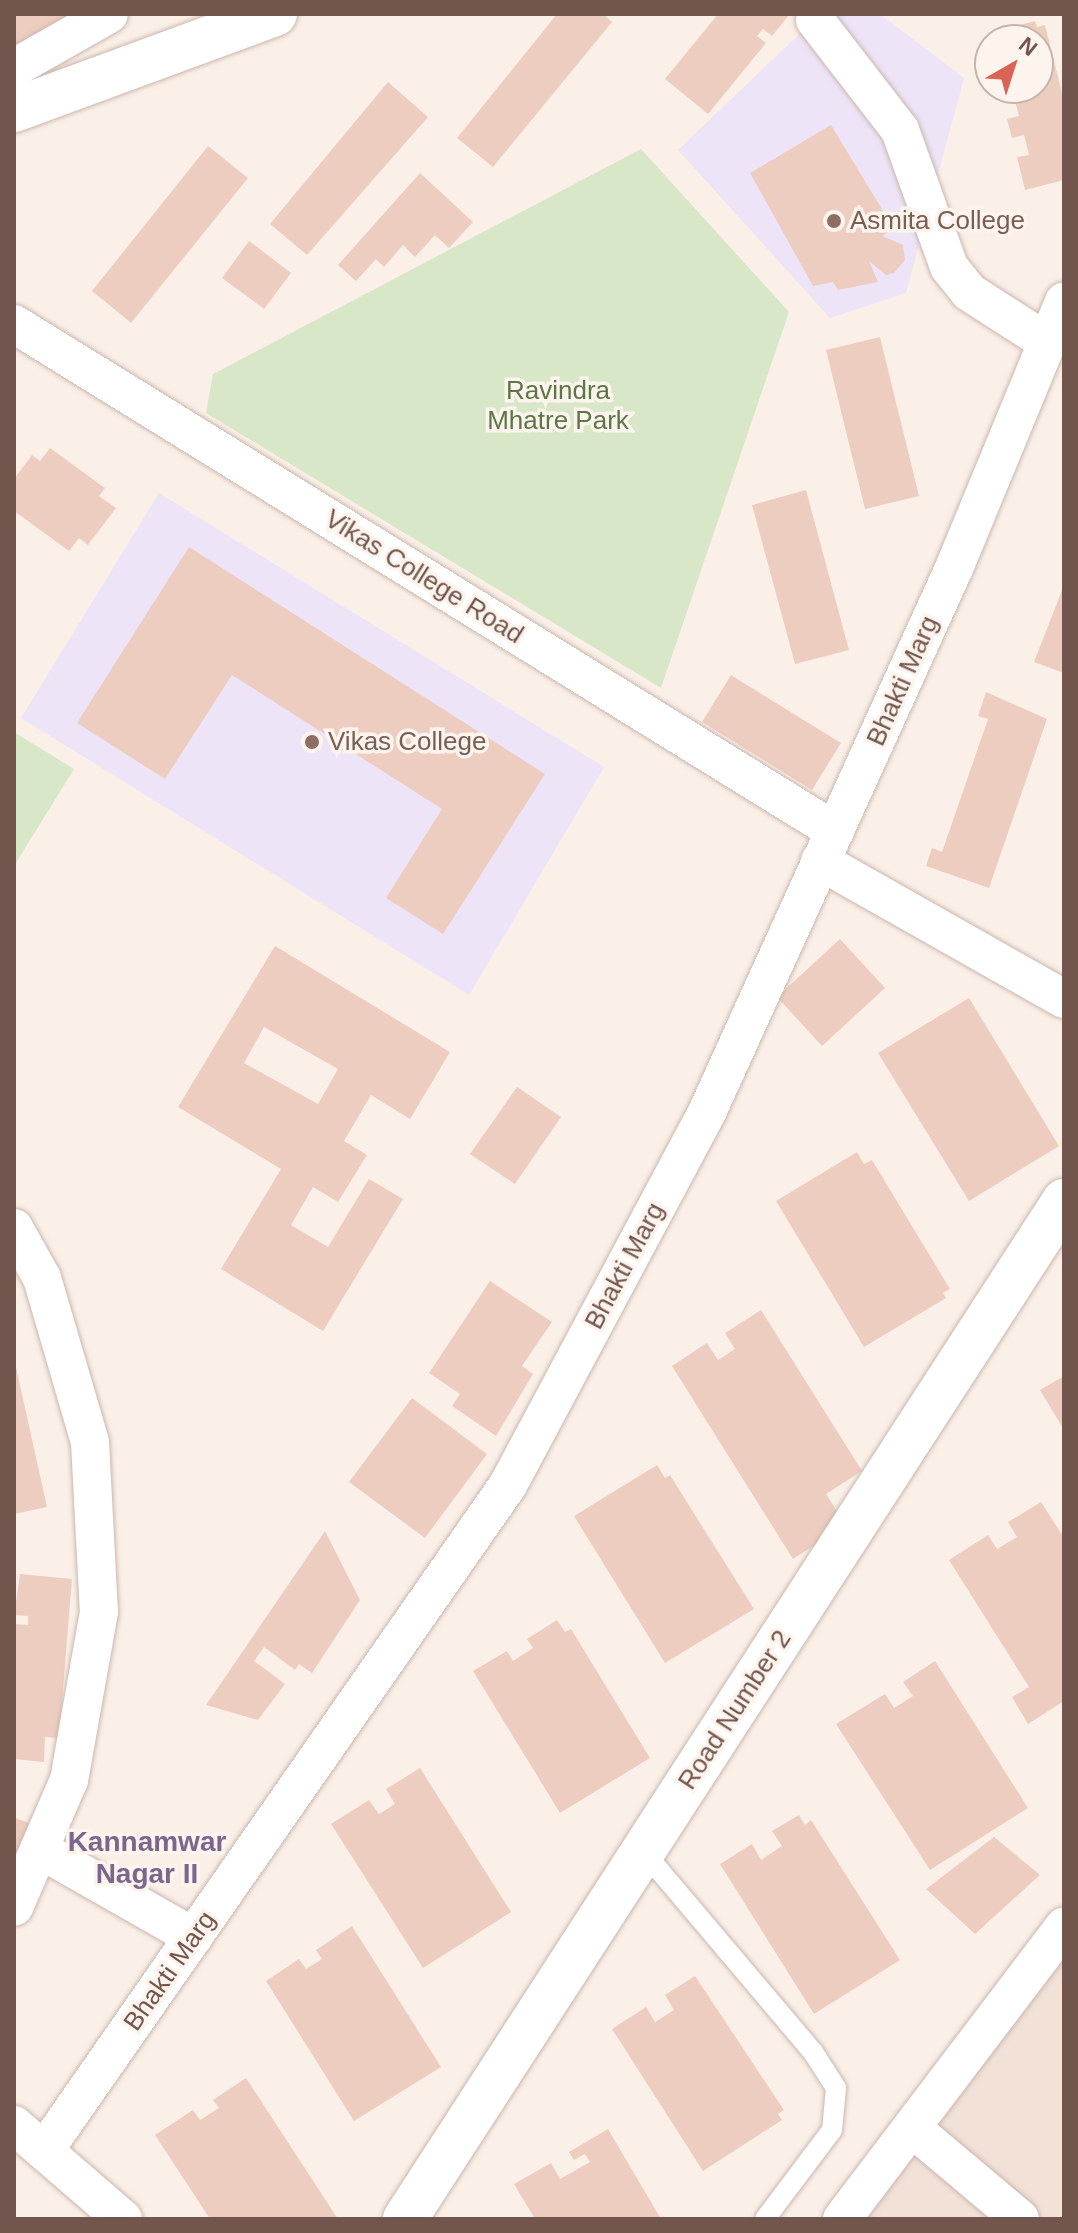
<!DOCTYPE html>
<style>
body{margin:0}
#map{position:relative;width:1078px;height:2233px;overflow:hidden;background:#faf0e7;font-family:Arial,sans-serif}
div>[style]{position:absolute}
.residential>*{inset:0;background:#f1e1d6}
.education>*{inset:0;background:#ede4f7}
.green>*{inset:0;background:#d8e7c7}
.building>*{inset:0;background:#eecdc1}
.roads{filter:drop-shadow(0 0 2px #cbb7ae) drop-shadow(0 0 2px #cbb7ae)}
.lane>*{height:20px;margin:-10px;padding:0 10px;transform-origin:10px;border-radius:10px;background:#fff}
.street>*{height:38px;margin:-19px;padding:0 19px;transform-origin:19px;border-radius:19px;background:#fff}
.secondary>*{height:44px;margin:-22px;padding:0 22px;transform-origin:22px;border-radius:22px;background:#fff}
.dots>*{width:22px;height:22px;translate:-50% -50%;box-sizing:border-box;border:4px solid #fdf5ed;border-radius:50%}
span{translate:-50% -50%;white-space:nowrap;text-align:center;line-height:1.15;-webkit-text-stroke:7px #fdf5ed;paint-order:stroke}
.education-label{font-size:26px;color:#785e54}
.left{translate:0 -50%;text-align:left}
.park-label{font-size:26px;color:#5b7747}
.street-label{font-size:26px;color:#72564e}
.neighbourhood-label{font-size:28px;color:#7b668e;font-weight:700}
.frame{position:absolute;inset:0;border:16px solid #72564e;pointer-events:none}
.north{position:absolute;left:974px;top:24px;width:80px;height:80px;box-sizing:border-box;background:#fdf5ed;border:2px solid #c5b5ad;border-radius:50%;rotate:39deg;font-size:22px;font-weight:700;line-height:32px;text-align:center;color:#72564e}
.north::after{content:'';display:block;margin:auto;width:28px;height:36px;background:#da6357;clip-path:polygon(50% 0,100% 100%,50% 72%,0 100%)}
</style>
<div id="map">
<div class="residential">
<div style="clip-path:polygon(1064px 1926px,1064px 2219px,845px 2219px)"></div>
</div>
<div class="education">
<div style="clip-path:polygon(820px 14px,880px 14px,964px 78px,906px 293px,830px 318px,678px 150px)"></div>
<div style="clip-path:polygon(159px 493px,604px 767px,469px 995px,21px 718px)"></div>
</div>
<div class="green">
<div style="clip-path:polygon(641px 149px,789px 312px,661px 688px,206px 413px,213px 374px)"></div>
<div style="clip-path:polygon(14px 732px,74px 769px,14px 866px)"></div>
</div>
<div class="building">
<div style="clip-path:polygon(14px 14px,85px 14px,14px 52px)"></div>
<div style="clip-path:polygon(557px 14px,603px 14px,612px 22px,493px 167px,457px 138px)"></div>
<div style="clip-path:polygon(718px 14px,790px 14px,772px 36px,763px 29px,757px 36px,766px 43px,708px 114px,665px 79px)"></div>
<div style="clip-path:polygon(1035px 21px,1037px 27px,1045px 25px,1064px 101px,1064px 180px,1025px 190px,1017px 157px,1029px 155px,1024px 135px,1012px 138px,1007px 119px,1019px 116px,1013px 94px,1001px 97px,999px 88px,1038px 88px,1038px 40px,1003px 40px,1000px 30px)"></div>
<div style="clip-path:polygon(388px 82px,428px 117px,307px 255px,270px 224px)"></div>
<div style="clip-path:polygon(831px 125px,894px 229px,882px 236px,903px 245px,905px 260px,894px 273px,886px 275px,869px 261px,878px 282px,838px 290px,833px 282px,813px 286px,750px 173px)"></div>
<div style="clip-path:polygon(208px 146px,248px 178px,131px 323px,92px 291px)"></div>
<div style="clip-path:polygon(420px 173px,473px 222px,449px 248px,435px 235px,415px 257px,403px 245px,384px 267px,376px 259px,356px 281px,338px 265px)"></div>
<div style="clip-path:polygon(249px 241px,291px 273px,264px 309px,222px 278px)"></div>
<div style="clip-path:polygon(880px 337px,919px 496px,865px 509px,826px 350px)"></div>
<div style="clip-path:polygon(50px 448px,105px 488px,99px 496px,116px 508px,88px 545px,79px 538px,69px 551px,14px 511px,14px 479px,32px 455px,40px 461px)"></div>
<div style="clip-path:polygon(806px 490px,849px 650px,795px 664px,752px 505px)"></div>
<div style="clip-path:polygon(189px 547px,545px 774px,443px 934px,386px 898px,442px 809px,232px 675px,165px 779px,77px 723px)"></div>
<div style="clip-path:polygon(1064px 585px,1064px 673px,1034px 662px)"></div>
<div style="clip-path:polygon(731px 675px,841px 743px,812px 790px,702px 722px)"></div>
<div style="clip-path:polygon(986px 692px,1047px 719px,989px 888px,926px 866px,932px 848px,942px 852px,988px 719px,978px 716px)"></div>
<div style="clip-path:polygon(840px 939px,885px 988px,822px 1046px,777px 997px)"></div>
<div style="clip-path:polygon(evenodd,275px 946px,450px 1052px,410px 1119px,371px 1095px,344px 1141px,367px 1155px,338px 1202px,313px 1187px,291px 1225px,328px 1247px,369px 1179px,403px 1199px,323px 1331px,221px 1269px,281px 1169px,178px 1107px,275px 946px,264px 1027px,338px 1069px,318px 1104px,244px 1063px,264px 1027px)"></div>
<div style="clip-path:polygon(969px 998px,1059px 1146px,969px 1201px,878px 1053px)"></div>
<div style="clip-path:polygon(517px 1087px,561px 1117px,515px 1184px,470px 1154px)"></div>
<div style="clip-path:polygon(857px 1152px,864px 1164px,872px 1160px,950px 1289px,943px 1293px,946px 1298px,864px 1347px,776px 1201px)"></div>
<div style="clip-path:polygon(490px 1281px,552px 1322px,522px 1366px,533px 1374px,496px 1436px,452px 1406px,460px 1394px,429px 1373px)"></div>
<div style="clip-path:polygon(761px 1310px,862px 1471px,826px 1494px,846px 1525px,793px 1559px,672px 1366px,707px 1343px,718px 1360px,735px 1349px,725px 1333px)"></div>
<div style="clip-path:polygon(14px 1358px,47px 1507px,14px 1514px)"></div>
<div style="clip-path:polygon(1064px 1376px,1064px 1430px,1040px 1390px)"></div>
<div style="clip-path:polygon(412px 1398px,487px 1454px,425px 1538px,349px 1482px)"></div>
<div style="clip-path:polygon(657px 1465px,665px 1478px,670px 1475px,754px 1609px,665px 1663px,574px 1516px)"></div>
<div style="clip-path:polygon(1041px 1502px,1064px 1538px,1064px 1701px,1028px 1724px,1012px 1697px,1029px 1687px,949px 1560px,988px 1535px,997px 1549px,1017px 1537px,1008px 1522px)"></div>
<div style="clip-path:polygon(325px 1531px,360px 1600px,312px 1673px,299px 1664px,295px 1670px,264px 1647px,254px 1661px,285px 1684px,258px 1720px,206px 1705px)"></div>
<div style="clip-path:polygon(20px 1574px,72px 1579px,59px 1738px,45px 1737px,44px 1762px,14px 1759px,14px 1624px,28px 1625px,28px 1616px,14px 1615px)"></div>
<div style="clip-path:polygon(557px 1620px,565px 1632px,571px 1629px,650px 1758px,560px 1813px,473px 1671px,507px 1651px,513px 1661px,533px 1648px,527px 1639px)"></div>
<div style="clip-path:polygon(935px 1661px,1028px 1808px,930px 1870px,836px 1724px,885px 1694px,894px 1708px,913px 1696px,903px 1682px)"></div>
<div style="clip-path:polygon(420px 1768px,511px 1912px,423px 1968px,331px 1824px,369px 1800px,379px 1814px,395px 1804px,386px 1789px)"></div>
<div style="clip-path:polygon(799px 1815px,805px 1825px,811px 1820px,900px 1960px,814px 2014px,720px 1864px,752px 1844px,761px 1860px,782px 1846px,772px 1831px)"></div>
<div style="clip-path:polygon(14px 1818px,36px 1825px,14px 1862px)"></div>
<div style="clip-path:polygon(994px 1837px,1040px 1875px,975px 1934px,926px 1889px)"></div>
<div style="clip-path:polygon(352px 1926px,441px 2067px,354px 2121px,266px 1981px,299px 1959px,306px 1969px,322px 1959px,316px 1950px)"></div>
<div style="clip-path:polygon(695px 1976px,784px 2110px,778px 2114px,782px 2120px,703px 2171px,612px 2029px,646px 2007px,655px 2022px,674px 2010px,665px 1995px)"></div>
<div style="clip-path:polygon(246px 2078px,338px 2219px,210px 2219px,155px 2135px,193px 2110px,200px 2120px,219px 2108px,213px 2100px)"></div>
<div style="clip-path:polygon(608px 2129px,661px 2219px,535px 2219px,514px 2184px,551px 2163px,560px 2179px,590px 2162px,585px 2154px,574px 2160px,569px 2152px)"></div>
</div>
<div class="roads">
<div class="lane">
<div style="left:643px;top:1851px;width:263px;rotate:49.8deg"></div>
<div style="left:813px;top:2052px;width:43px;rotate:57.4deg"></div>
<div style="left:836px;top:2088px;width:42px;rotate:95.4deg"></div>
<div style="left:832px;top:2130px;width:111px;rotate:127deg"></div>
</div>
<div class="street">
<div style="left:815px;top:20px;width:139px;rotate:52.3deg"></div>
<div style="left:900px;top:130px;width:145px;rotate:70.3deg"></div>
<div style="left:949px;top:267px;width:32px;rotate:51deg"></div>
<div style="left:969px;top:292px;width:93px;rotate:32.7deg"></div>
<div style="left:14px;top:68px;width:109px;rotate:-29.6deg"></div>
<div style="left:14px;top:324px;width:965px;rotate:31.7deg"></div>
<div style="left:820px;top:861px;width:280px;rotate:29.5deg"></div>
<div style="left:14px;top:1228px;width:57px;rotate:60.8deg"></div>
<div style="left:42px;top:1278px;width:171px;rotate:73.7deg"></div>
<div style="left:90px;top:1442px;width:170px;rotate:87deg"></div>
<div style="left:99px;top:1612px;width:171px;rotate:100.1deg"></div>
<div style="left:69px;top:1780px;width:138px;rotate:113.4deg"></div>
<div style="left:39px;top:1849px;width:178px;rotate:29.6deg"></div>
<div style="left:14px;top:2125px;width:144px;rotate:40.8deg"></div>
<div style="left:912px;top:2128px;width:141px;rotate:40.1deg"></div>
<div style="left:44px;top:2151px;width:812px;rotate:-55.14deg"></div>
<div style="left:508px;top:1485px;width:425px;rotate:-61.9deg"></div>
<div style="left:708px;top:1110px;width:597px;rotate:-65.58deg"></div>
<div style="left:955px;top:566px;width:286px;rotate:-67.6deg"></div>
<div style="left:842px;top:2219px;width:367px;rotate:-52.8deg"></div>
</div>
<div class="secondary">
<div style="left:14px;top:110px;width:278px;rotate:-20.2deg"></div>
<div style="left:405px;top:2219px;width:1213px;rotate:-57.08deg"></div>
</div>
</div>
<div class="dots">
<div style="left:834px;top:221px;background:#8d6e63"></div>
<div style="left:312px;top:742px;background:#8d6e63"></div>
</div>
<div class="education-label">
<span class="left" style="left:850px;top:221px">Asmita College</span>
<span class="left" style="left:328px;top:742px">Vikas College</span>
</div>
<div class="park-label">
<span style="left:558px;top:406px">Ravindra<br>Mhatre Park</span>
</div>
<div class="street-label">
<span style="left:424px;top:577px;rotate:32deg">Vikas College Road</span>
<span style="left:903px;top:681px;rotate:-66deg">Bhakti Marg</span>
<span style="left:625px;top:1266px;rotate:-62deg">Bhakti Marg</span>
<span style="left:735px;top:1710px;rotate:-57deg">Road Number 2</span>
<span style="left:170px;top:1971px;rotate:-55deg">Bhakti Marg</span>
</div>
<div class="neighbourhood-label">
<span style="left:147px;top:1858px">Kannamwar<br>Nagar II</span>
</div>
<div class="frame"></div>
<div class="north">N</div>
</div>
